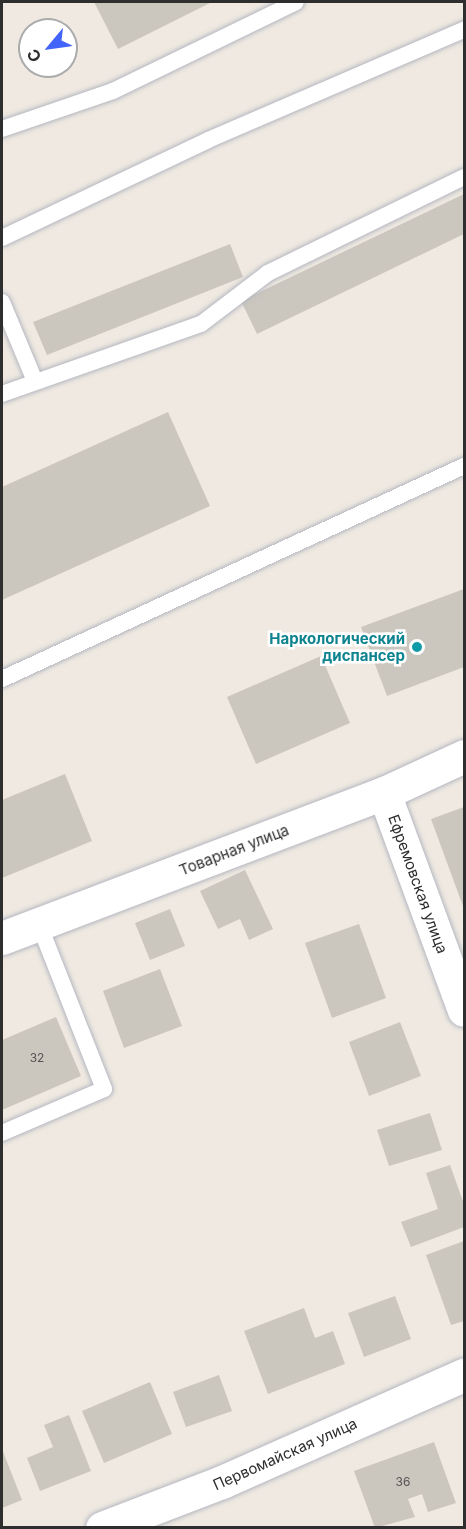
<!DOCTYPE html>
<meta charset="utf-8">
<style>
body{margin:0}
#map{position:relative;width:466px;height:1529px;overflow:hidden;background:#efe9e1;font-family:Inter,sans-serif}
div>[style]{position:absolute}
.building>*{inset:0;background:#cbc7bf}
.roads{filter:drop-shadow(0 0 2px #b4b7c1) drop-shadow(0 0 2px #b4b7c1)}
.service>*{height:16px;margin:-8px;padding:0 8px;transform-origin:8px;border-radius:8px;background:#fff}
.minor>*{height:33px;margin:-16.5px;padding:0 16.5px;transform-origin:16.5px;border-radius:16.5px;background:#fff}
.dots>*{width:16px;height:16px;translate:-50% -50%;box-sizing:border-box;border:3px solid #fff;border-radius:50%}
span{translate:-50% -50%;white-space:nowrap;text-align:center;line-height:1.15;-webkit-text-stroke:5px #fff;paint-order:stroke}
.number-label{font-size:12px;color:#555452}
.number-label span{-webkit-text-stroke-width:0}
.culture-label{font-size:15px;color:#0d838f;font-weight:700}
.right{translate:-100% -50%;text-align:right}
.street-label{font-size:15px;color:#2e2e2e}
.frame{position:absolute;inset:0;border:3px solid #2e2e2e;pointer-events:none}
.north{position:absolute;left:18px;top:18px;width:60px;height:60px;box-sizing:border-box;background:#fff;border:2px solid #ababab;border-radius:50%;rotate:241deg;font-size:16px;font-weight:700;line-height:24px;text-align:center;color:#2e2e2e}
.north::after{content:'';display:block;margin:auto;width:21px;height:27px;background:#4264fb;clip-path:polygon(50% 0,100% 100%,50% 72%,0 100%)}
</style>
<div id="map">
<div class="building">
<div style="clip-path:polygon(94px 2px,212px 2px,118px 49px)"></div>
<div style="clip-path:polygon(464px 194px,464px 234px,257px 334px,241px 301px)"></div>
<div style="clip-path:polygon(230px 244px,243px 277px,47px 355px,33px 322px)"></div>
<div style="clip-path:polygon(168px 412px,210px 506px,2px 600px,2px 487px)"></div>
<div style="clip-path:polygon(464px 589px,464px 667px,387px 696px,361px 627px)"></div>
<div style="clip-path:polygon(321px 656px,350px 723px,256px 764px,227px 697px)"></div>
<div style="clip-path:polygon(65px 774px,92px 841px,2px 878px,2px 800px)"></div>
<div style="clip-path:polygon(464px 807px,464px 909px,431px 819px)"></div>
<div style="clip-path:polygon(245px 870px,273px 929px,249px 940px,240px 919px,218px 929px,200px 891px)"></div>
<div style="clip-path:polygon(170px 909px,185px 946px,150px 960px,135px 923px)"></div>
<div style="clip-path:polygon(359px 924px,386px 998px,332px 1018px,305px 943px)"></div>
<div style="clip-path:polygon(160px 969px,182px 1026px,124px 1048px,103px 991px)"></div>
<div style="clip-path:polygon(56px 1017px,81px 1076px,2px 1110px,2px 1040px)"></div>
<div style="clip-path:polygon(400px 1022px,421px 1076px,369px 1096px,349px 1042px)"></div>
<div style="clip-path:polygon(430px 1113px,442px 1150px,389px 1166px,377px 1130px)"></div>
<div style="clip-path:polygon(450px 1165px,464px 1204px,464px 1227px,411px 1247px,401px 1222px,438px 1209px,426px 1173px)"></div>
<div style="clip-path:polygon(464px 1241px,464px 1321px,451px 1325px,426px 1255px)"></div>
<div style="clip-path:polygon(395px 1296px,411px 1339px,364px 1357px,348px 1313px)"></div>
<div style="clip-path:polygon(304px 1308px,315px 1338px,333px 1331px,345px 1364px,268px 1394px,244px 1331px)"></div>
<div style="clip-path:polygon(219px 1375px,232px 1411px,186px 1427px,173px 1392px)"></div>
<div style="clip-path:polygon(150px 1382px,172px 1434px,104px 1463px,82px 1411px)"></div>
<div style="clip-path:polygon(69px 1415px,91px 1471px,40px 1491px,27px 1458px,53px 1447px,44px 1425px)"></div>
<div style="clip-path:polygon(434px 1442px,456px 1503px,428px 1512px,422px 1494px,408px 1499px,415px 1517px,375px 1528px,354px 1471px)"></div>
<div style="clip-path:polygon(2px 1449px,22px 1500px,2px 1508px)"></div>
</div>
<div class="roads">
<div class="service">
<div style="left:2px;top:129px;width:117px;rotate:-18.9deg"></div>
<div style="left:113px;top:91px;width:203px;rotate:-25.9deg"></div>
<div style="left:2px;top:238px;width:228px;rotate:-25.4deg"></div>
<div style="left:208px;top:140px;width:279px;rotate:-23.3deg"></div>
<div style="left:2px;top:302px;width:83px;rotate:67.4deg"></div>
<div style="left:2px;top:394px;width:211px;rotate:-19.4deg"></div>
<div style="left:201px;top:324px;width:84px;rotate:-37.3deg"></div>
<div style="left:268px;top:273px;width:218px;rotate:-26.1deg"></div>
<div style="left:2px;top:679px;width:509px;rotate:-24.75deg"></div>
<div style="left:2px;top:1133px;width:111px;rotate:-23.3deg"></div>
<div style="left:104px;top:1089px;width:177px;rotate:-111.5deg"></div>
</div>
<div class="minor">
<div style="left:384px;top:793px;width:231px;rotate:69.8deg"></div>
<div style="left:2px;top:938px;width:409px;rotate:-20.8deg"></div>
<div style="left:384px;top:793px;width:88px;rotate:-24.8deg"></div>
<div style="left:102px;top:1528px;width:129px;rotate:-21deg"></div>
<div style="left:222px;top:1482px;width:265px;rotate:-23.9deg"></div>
</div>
</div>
<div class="dots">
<div style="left:417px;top:647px;background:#0f9aa8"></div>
</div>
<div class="number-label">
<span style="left:37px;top:1058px">32</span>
<span style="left:403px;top:1482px">36</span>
</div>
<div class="culture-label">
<span class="right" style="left:405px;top:647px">Наркологический<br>диспансер</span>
</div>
<div class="street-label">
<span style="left:234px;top:850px;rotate:-21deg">Товарная улица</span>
<span style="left:418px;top:884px;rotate:70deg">Ефремовская улица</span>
<span style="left:285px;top:1454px;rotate:-24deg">Первомайская улица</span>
</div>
<div class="frame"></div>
<div class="north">С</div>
</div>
